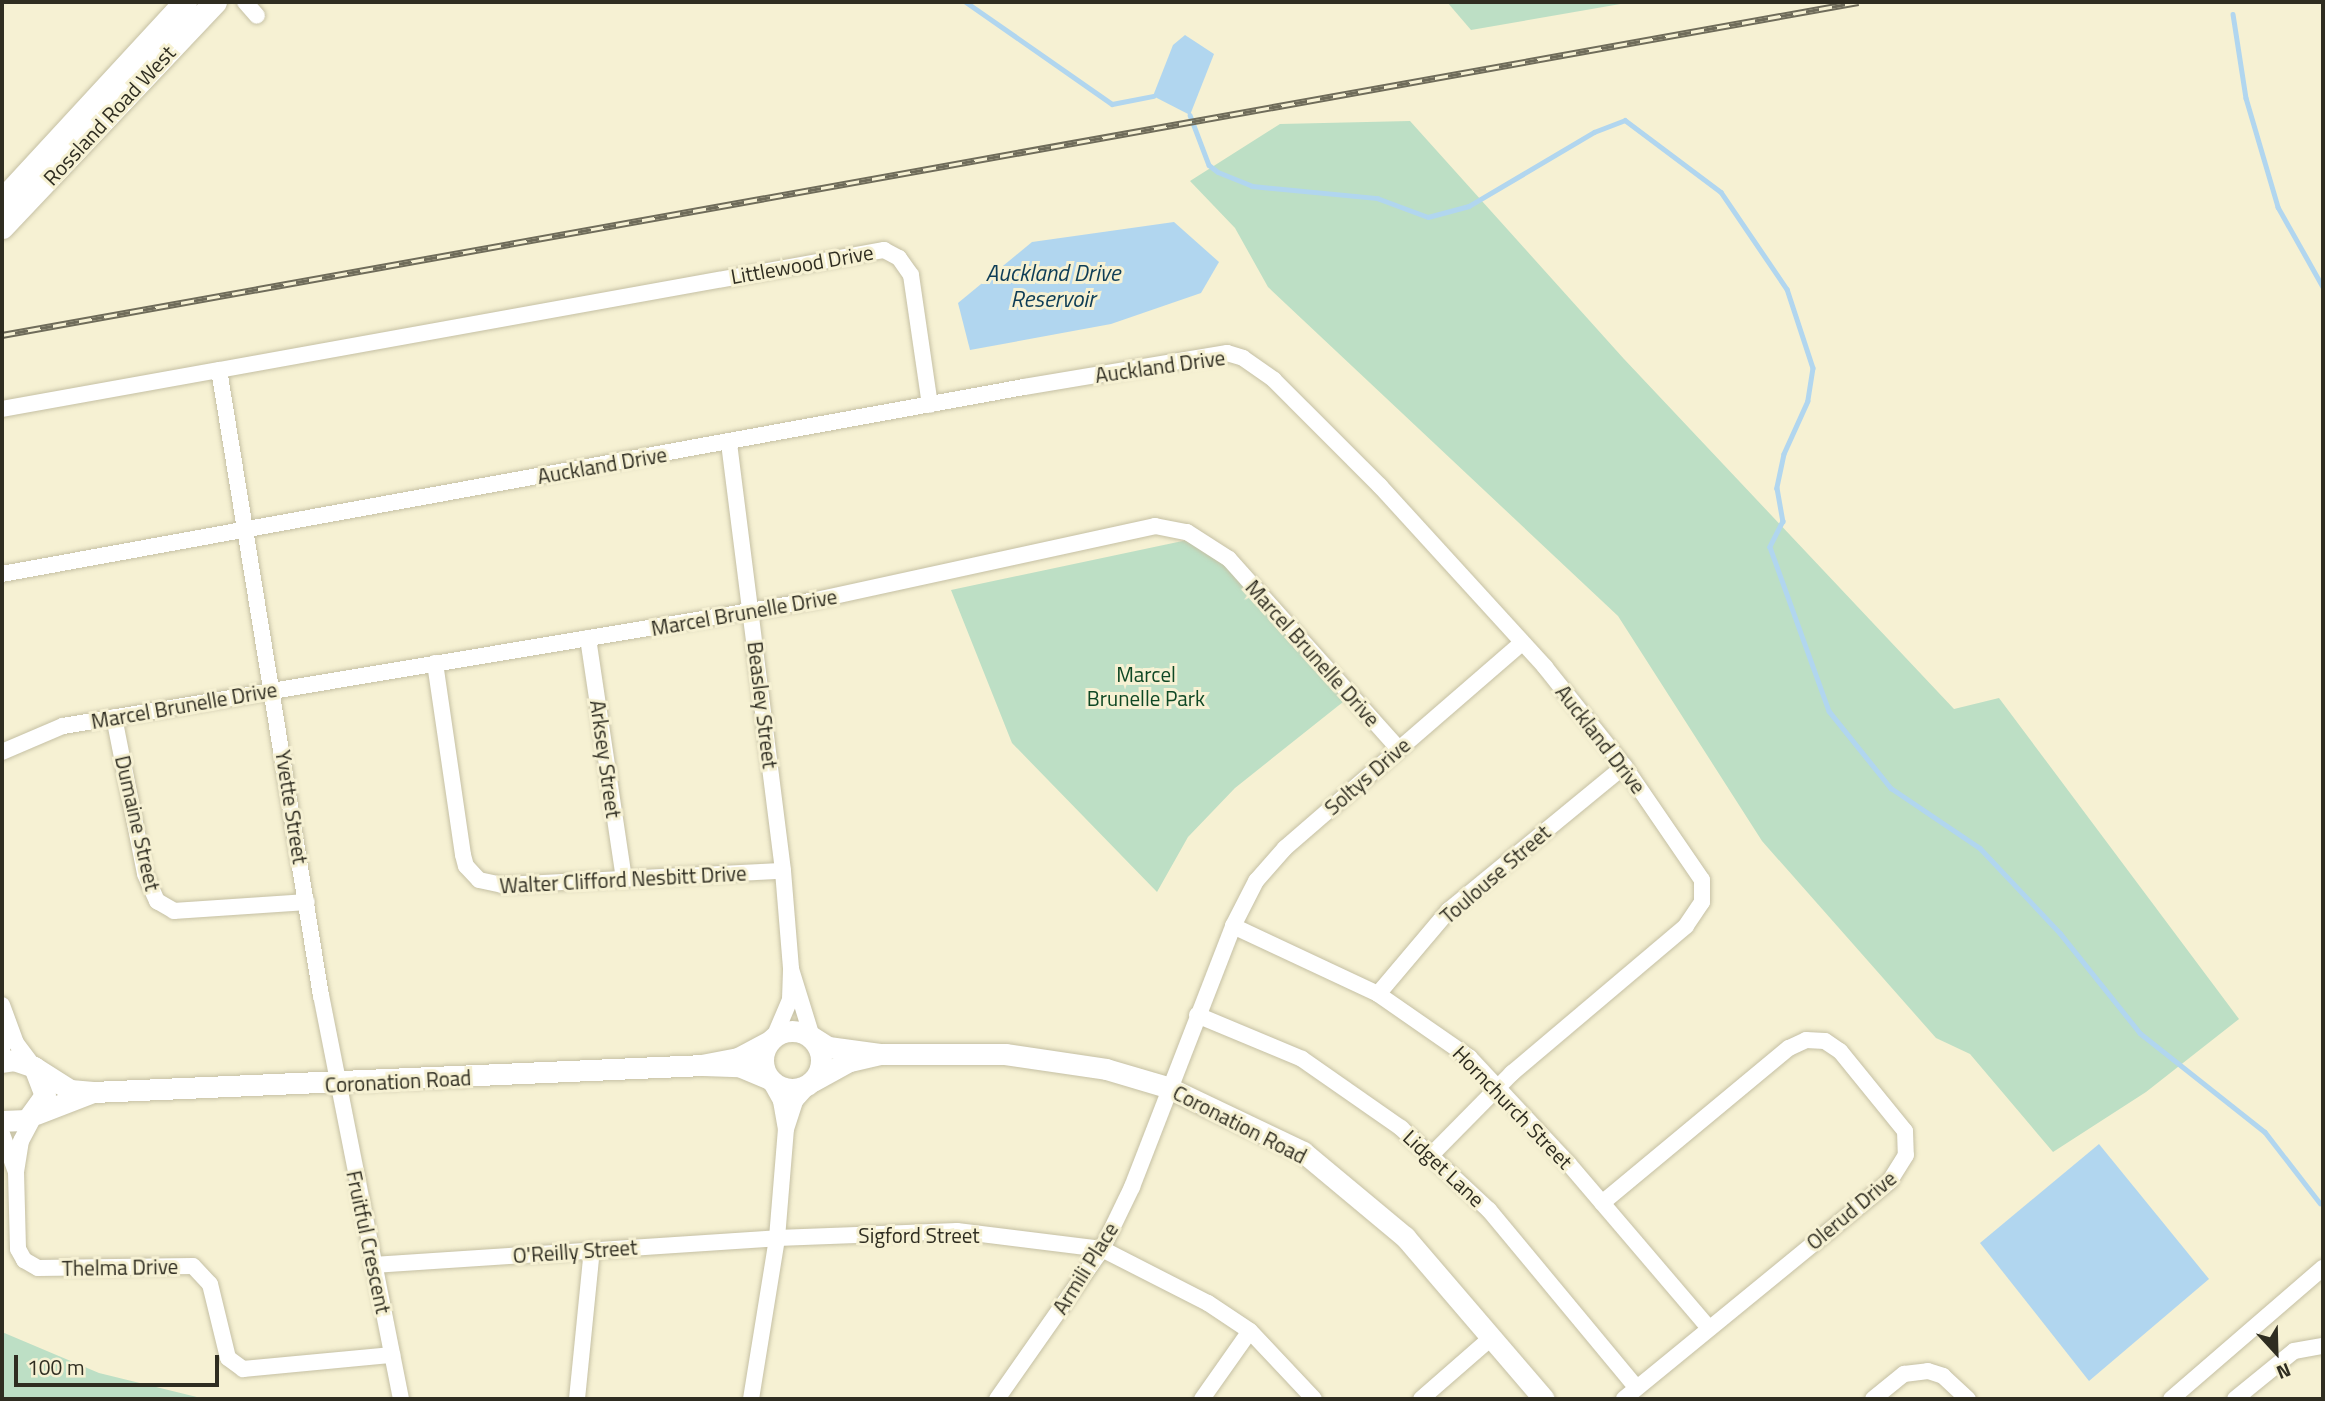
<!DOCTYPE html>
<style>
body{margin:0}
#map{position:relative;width:2325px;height:1401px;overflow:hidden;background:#f6f1d3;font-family:"Titillium Web",sans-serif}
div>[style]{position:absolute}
.green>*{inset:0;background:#bddfc5}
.water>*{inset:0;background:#b1d6ef}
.stream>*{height:4.5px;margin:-2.25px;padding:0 2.25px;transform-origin:2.25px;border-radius:2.25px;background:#b1d6ef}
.roads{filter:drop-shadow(0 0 2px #c5c0a4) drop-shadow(0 0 2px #c5c0a4)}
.minor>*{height:16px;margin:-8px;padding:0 8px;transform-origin:8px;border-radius:8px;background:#fff}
.tertiary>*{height:21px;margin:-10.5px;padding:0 10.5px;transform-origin:10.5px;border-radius:10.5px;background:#fff}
.tertiary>.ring{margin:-10.5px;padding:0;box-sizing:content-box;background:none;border:21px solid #fff;border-radius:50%}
.secondary>*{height:23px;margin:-11.5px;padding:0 11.5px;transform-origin:11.5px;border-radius:11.5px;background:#fff}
.rail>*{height:7px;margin-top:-3.5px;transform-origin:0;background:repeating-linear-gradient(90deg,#f6f1d3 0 13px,#6f6c5a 0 26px);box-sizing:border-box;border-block:2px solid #6f6c5a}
span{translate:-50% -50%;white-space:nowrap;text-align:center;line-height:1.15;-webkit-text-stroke:6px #f6f1d3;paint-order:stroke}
.street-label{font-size:21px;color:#2f2d21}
.park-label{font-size:21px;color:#0e4724}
.water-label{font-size:23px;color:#0e3d56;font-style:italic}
.frame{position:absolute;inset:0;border:4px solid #2f2d21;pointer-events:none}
.north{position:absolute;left:2241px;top:1317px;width:70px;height:70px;-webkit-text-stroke:5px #f6f1d3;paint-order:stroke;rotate:158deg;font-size:19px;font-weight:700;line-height:28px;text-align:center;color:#2f2d21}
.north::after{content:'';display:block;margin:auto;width:24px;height:32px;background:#2f2d21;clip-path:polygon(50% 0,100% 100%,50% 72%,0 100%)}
.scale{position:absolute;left:14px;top:1355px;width:205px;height:32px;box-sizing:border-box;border:4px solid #2f2d21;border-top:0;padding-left:9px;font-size:21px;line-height:24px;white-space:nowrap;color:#2f2d21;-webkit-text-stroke:5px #f6f1d3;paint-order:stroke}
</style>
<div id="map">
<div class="green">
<div style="clip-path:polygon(1447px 2px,1632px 2px,1471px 30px)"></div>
<div style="clip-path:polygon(1410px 121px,1624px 359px,1954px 709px,1999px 698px,2239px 1019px,2146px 1092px,2053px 1152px,1970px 1054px,1936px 1038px,1762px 841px,1618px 616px,1268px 287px,1235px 228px,1190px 181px,1280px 124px)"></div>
<div style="clip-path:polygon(1192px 539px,1221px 557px,1348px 698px,1235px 788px,1188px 837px,1157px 892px,1012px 743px,951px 590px)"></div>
<div style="clip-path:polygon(2px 1332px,99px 1373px,205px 1399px,2px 1399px)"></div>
</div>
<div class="water">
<div style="clip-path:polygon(1185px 35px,1214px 54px,1190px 115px,1153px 96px,1173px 45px)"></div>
<div style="clip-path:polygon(1174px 222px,1219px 262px,1201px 293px,1111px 324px,970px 350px,958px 303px,1032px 242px)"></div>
<div style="clip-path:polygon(2099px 1144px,2209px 1279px,2089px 1381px,1980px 1243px)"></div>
</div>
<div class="stream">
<div style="left:966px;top:2px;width:178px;rotate:34.9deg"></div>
<div style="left:1112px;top:104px;width:42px;rotate:-11deg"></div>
<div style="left:2233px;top:14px;width:85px;rotate:81.2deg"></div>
<div style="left:2246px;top:98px;width:114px;rotate:73.6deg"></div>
<div style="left:2278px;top:207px;width:92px;rotate:60.6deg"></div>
<div style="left:1190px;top:115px;width:53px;rotate:69.2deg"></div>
<div style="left:1209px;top:165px;width:11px;rotate:38deg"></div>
<div style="left:1218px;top:172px;width:37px;rotate:22deg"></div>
<div style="left:1252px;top:186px;width:126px;rotate:5.5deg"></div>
<div style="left:1377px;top:198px;width:54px;rotate:20.4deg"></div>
<div style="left:1428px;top:217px;width:42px;rotate:-15deg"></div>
<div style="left:1469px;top:206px;width:145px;rotate:-30.6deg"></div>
<div style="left:1594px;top:132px;width:33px;rotate:-21deg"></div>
<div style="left:1625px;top:120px;width:120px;rotate:36.9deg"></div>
<div style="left:1721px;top:192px;width:117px;rotate:55.8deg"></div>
<div style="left:1787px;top:289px;width:83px;rotate:71.8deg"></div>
<div style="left:1813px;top:368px;width:33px;rotate:99deg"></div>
<div style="left:1808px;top:401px;width:58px;rotate:114.4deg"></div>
<div style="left:1784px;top:454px;width:35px;rotate:102deg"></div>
<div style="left:1777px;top:488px;width:34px;rotate:80deg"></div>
<div style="left:1783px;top:521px;width:29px;rotate:117deg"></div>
<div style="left:1770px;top:547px;width:174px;rotate:70.2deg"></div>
<div style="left:1829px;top:711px;width:99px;rotate:51.2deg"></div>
<div style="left:1891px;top:788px;width:107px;rotate:34deg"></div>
<div style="left:1980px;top:848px;width:117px;rotate:46.7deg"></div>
<div style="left:2060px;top:933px;width:128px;rotate:51.3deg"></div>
<div style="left:2140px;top:1033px;width:159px;rotate:38.4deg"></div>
<div style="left:2265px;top:1132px;width:90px;rotate:52.2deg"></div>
</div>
<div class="roads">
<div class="minor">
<div style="left:245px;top:2px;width:18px;rotate:49deg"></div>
<div style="left:2px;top:409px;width:220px;rotate:-10.2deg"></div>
<div style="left:729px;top:443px;width:431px;rotate:82.8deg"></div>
<div style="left:783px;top:871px;width:98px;rotate:85.3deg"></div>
<div style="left:2px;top:574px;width:1039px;rotate:-10.37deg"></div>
<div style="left:1024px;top:387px;width:206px;rotate:-9.5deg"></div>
<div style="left:1227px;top:353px;width:17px;rotate:17deg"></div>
<div style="left:1243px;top:358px;width:38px;rotate:35deg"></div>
<div style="left:1274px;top:380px;width:150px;rotate:45deg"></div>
<div style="left:1380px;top:486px;width:245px;rotate:47.6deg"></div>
<div style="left:1545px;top:667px;width:127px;rotate:51.4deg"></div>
<div style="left:1624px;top:766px;width:138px;rotate:55.6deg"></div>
<div style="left:1702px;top:880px;width:22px;rotate:90deg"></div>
<div style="left:1702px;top:902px;width:29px;rotate:124deg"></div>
<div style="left:1686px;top:926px;width:228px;rotate:139.8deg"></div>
<div style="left:1512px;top:1073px;width:115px;rotate:134.6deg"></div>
<div style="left:588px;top:638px;width:244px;rotate:81.5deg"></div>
<div style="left:435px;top:663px;width:194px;rotate:81.7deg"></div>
<div style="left:463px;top:855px;width:11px;rotate:75deg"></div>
<div style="left:466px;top:866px;width:19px;rotate:47deg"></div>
<div style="left:479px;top:880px;width:24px;rotate:12deg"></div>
<div style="left:502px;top:885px;width:281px;rotate:-2.9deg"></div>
<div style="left:114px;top:717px;width:160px;rotate:78.8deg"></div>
<div style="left:145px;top:874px;width:30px;rotate:66deg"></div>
<div style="left:157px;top:901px;width:20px;rotate:30deg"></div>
<div style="left:174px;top:911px;width:133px;rotate:-3.9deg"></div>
<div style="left:2px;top:752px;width:66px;rotate:-23.1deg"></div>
<div style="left:63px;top:726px;width:763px;rotate:-9.5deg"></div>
<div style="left:816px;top:600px;width:347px;rotate:-12.3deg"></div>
<div style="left:1155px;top:526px;width:33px;rotate:11deg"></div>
<div style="left:1187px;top:532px;width:50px;rotate:32.7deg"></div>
<div style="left:1229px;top:559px;width:254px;rotate:48.2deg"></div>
<div style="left:1233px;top:926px;width:160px;rotate:25.1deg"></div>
<div style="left:1378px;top:994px;width:112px;rotate:34.8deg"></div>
<div style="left:1470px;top:1058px;width:144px;rotate:47deg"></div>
<div style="left:1568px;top:1163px;width:217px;rotate:49.5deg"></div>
<div style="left:1378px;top:994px;width:110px;rotate:-49.8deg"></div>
<div style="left:1449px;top:910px;width:227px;rotate:-39.4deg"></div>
<div style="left:2px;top:1005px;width:40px;rotate:69.8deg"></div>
<div style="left:16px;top:1043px;width:30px;rotate:53deg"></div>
<div style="left:1197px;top:1015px;width:114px;rotate:22.7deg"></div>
<div style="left:1302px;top:1059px;width:121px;rotate:34.9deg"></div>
<div style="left:1401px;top:1128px;width:120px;rotate:43deg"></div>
<div style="left:1489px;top:1210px;width:231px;rotate:50.3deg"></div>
<div style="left:775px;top:1035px;width:39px;rotate:-67deg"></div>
<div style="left:790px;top:999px;width:30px;rotate:-88deg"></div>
<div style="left:791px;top:969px;width:71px;rotate:72.8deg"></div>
<div style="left:2px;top:1053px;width:31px;rotate:-88deg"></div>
<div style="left:769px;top:1079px;width:25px;rotate:61deg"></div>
<div style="left:781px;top:1101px;width:28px;rotate:80deg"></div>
<div style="left:786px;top:1129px;width:29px;rotate:-72deg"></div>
<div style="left:795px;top:1101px;width:27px;rotate:-48deg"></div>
<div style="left:2px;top:1134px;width:40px;rotate:69.8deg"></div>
<div style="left:16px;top:1172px;width:31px;rotate:-81deg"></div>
<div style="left:21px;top:1141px;width:30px;rotate:-62deg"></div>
<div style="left:16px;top:1172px;width:77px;rotate:88.5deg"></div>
<div style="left:18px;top:1249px;width:13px;rotate:61deg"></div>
<div style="left:24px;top:1260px;width:16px;rotate:30deg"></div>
<div style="left:38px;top:1268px;width:155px;rotate:-0.7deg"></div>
<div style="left:193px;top:1266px;width:25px;rotate:47deg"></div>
<div style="left:210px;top:1284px;width:76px;rotate:76.3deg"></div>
<div style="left:228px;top:1358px;width:19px;rotate:36deg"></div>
<div style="left:243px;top:1369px;width:150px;rotate:-5.4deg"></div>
<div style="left:1602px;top:1203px;width:243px;rotate:-39.7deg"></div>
<div style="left:1789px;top:1048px;width:19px;rotate:-25deg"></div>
<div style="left:1806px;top:1040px;width:19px;rotate:3deg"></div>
<div style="left:1825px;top:1041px;width:18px;rotate:34deg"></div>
<div style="left:1840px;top:1051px;width:103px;rotate:50.9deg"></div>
<div style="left:1905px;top:1131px;width:24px;rotate:88deg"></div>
<div style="left:1906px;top:1155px;width:31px;rotate:122deg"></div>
<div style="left:1890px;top:1181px;width:344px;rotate:140.7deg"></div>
<div style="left:373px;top:1265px;width:405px;rotate:-3.8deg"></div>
<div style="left:777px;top:1238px;width:180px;rotate:-2.2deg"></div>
<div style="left:957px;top:1231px;width:146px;rotate:7.1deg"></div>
<div style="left:1102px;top:1249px;width:119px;rotate:27deg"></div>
<div style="left:1208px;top:1303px;width:50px;rotate:33.7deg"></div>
<div style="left:1250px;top:1331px;width:93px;rotate:46.7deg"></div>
<div style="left:401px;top:1399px;width:411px;rotate:-101.2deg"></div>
<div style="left:321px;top:996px;width:634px;rotate:-99.25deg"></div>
<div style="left:219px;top:370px;width:676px;rotate:-10.23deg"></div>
<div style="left:884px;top:250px;width:17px;rotate:28deg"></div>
<div style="left:899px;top:258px;width:21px;rotate:55deg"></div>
<div style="left:911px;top:275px;width:131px;rotate:81.7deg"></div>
<div style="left:577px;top:1399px;width:150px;rotate:-84.3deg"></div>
<div style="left:751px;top:1399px;width:163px;rotate:-80.8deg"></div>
<div style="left:777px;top:1238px;width:109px;rotate:-85.3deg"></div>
<div style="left:997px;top:1399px;width:183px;rotate:-55deg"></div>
<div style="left:1102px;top:1249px;width:69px;rotate:-64.2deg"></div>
<div style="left:1132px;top:1187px;width:280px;rotate:-68.8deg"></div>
<div style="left:1233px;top:926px;width:51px;rotate:-62.9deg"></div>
<div style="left:1256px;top:881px;width:44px;rotate:-48.7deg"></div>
<div style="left:1285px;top:848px;width:313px;rotate:-40.9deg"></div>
<div style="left:1202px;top:1399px;width:83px;rotate:-54.8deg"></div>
<div style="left:1421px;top:1399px;width:93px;rotate:-41.1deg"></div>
<div style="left:1873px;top:1399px;width:40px;rotate:-39deg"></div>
<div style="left:1904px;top:1374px;width:24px;rotate:-7deg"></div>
<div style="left:1928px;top:1371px;width:16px;rotate:18deg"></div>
<div style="left:1943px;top:1376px;width:34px;rotate:43deg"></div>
<div style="left:2171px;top:1399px;width:201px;rotate:-40.8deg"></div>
<div style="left:2235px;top:1399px;width:76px;rotate:-39.1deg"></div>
<div style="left:2294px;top:1351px;width:29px;rotate:-10deg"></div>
</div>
<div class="tertiary">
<div class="ring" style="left:763px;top:1031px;width:37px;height:37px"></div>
<div style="left:812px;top:1037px;width:19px;rotate:32deg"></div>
<div style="left:828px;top:1047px;width:52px;rotate:7.7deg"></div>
<div style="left:880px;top:1054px;width:32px;rotate:167deg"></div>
<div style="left:849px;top:1061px;width:41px;rotate:150.9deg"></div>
<div style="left:768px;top:1042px;width:34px;rotate:152deg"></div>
<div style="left:738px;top:1058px;width:36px;rotate:169deg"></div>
<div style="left:703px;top:1065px;width:36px;rotate:2deg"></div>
<div style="left:739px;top:1066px;width:33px;rotate:23deg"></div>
<div style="left:880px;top:1054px;width:125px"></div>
<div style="left:1005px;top:1054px;width:102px;rotate:8.4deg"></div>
<div style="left:1106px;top:1069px;width:64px;rotate:16.4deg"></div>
<div style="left:1167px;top:1087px;width:151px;rotate:25.5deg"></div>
<div style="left:1303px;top:1152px;width:133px;rotate:39.8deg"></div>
<div style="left:1405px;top:1237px;width:213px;rotate:49.4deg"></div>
<div style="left:2px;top:1062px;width:12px;rotate:-9deg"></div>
<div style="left:14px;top:1060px;width:21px;rotate:19deg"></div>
<div style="left:34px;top:1067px;width:30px;rotate:69deg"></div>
<div style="left:45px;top:1095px;width:31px;rotate:126deg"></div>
<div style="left:27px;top:1120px;width:25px;rotate:178deg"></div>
<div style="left:34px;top:1067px;width:43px;rotate:32.6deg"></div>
<div style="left:70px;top:1090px;width:23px;rotate:5deg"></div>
<div style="left:93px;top:1092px;width:61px;rotate:158.9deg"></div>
<div style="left:93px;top:1092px;width:611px;rotate:-2.53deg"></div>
</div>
<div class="secondary">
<div style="left:2px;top:200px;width:270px;rotate:-47.3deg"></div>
<div style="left:2px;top:227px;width:310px;rotate:-46.6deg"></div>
</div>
</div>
<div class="rail">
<div style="left:2px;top:335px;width:1886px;rotate:-10.17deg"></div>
</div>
<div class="street-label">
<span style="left:109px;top:115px;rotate:-47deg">Rossland Road West</span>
<span style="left:802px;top:264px;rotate:-10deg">Littlewood Drive</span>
<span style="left:1160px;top:366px;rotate:-8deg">Auckland Drive</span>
<span style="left:602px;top:465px;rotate:-10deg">Auckland Drive</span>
<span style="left:744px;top:612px;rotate:-10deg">Marcel Brunelle Drive</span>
<span style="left:1313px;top:653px;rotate:48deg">Marcel Brunelle Drive</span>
<span style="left:184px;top:705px;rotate:-10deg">Marcel Brunelle Drive</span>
<span style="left:763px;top:705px;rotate:83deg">Beasley Street</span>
<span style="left:1601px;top:739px;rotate:52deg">Auckland Drive</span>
<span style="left:606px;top:759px;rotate:82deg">Arksey Street</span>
<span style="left:1367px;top:776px;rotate:-41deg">Soltys Drive</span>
<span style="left:292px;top:807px;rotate:81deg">Yvette Street</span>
<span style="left:138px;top:823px;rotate:77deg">Dumaine Street</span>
<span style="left:1495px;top:874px;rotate:-41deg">Toulouse Street</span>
<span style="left:623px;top:879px;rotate:-3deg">Walter Clifford Nesbitt Drive</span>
<span style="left:398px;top:1081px;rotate:-3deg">Coronation Road</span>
<span style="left:1513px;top:1107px;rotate:46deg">Hornchurch Street</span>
<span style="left:1240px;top:1124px;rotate:27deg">Coronation Road</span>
<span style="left:1444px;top:1168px;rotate:43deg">Lidget Lane</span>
<span style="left:1851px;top:1210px;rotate:-40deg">Olerud Drive</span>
<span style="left:919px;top:1235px">Sigford Street</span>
<span style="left:369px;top:1242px;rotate:78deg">Fruitful Crescent</span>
<span style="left:575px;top:1251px;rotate:-4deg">O'Reilly Street</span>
<span style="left:120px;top:1267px;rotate:-1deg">Thelma Drive</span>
<span style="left:1085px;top:1268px;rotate:-58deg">Armili Place</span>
</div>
<div class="park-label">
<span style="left:1146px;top:686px">Marcel<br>Brunelle Park</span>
</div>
<div class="water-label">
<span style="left:1053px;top:286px">Auckland Drive<br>Reservoir</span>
</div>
<div class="frame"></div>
<div class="north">N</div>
<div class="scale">100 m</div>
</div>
